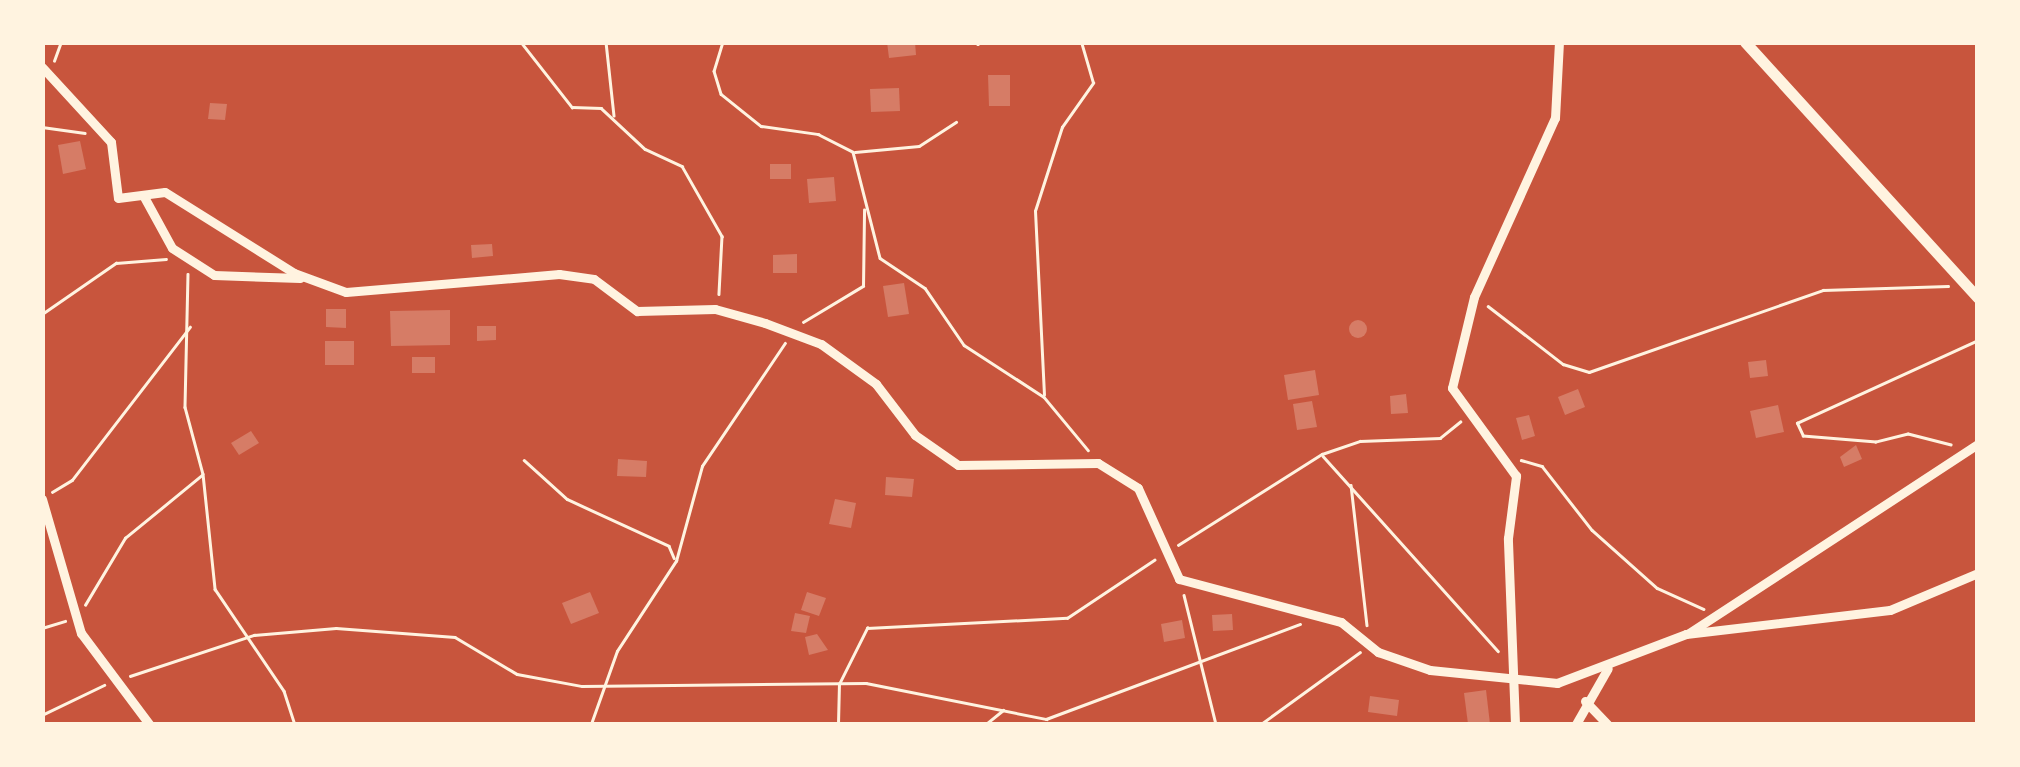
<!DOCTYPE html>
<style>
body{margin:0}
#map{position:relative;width:2020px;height:767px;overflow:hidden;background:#c8553d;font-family:"Noto Sans",sans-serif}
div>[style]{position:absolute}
.building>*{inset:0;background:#d67c66}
.round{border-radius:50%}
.path>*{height:2.5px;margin:-1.25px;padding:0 1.25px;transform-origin:1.25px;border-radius:1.25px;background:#fff3e0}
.service>*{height:4px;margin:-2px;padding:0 2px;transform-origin:2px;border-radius:2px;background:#fff3e0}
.minor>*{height:9px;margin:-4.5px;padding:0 4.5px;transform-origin:4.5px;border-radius:4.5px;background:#fff3e0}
.secondary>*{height:11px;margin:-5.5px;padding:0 5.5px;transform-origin:5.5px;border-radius:5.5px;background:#fff3e0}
span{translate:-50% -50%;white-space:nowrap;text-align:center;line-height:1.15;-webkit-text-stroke:9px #fff3e0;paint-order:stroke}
.frame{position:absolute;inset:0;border:45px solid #fff3e0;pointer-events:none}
</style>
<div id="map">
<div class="building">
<div style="clip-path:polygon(887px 42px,915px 42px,916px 55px,889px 58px)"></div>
<div style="clip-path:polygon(988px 75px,1010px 75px,1010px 106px,989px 106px)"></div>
<div style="clip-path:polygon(899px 88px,900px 111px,871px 112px,870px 89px)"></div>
<div style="clip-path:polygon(210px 103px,227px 104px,225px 120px,208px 119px)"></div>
<div style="clip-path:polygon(80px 141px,86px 169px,63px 174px,58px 145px)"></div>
<div style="clip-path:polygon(770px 164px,791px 164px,791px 179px,770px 179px)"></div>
<div style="clip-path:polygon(834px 177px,836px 201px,809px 203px,807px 179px)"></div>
<div style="clip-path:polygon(492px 244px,493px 256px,472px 258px,471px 245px)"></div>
<div style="clip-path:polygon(797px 254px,797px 273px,773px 273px,773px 255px)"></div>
<div style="clip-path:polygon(904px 283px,909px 314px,888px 317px,883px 286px)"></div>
<div style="clip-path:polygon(326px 309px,346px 309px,346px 328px,326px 327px)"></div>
<div style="clip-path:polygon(450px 310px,450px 345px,391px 346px,390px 311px)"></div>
<div class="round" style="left:1349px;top:320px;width:18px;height:18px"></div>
<div style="clip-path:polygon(477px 326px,496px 326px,496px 340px,477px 341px)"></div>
<div style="clip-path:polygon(325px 341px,354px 341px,354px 365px,325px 365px)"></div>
<div style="clip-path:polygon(412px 357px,435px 357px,435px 373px,412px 373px)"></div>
<div style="clip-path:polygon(1766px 360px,1768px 376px,1750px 378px,1748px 362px)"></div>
<div style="clip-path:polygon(1315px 370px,1319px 395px,1288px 400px,1284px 375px)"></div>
<div style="clip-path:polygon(1578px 389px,1585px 407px,1565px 415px,1558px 397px)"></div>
<div style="clip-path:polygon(1406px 394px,1408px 413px,1391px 414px,1390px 396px)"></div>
<div style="clip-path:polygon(1312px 401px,1317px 427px,1297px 430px,1293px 404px)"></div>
<div style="clip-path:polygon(1778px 405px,1784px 432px,1756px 438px,1750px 411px)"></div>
<div style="clip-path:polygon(1529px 415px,1535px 436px,1522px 440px,1516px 418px)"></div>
<div style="clip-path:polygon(251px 431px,259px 443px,239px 455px,231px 443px)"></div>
<div style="clip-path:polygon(1856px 445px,1862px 459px,1844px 467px,1840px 457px)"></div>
<div style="clip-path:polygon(618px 459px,647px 461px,646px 477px,617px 476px)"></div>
<div style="clip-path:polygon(886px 477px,914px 479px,912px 497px,885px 495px)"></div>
<div style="clip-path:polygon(835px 499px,856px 503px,851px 528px,829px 524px)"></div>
<div style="clip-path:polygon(590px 592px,599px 613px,571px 624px,562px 603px)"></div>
<div style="clip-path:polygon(807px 592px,826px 598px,819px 616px,801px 610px)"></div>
<div style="clip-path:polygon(795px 613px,810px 616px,806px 633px,791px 631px)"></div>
<div style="clip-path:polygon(1232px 614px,1233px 630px,1213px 631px,1212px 615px)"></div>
<div style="clip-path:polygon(1182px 620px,1185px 638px,1164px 642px,1161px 624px)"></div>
<div style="clip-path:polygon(817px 634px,828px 650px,809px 655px,805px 637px)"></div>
<div style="clip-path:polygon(1486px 690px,1490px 724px,1468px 724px,1464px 693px)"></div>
<div style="clip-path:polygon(1370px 696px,1399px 700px,1397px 716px,1368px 712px)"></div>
</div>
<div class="path">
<div style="left:521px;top:42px;width:83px;rotate:51.9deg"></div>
<div style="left:572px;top:107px;width:29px;rotate:2deg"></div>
<div style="left:601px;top:108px;width:60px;rotate:43deg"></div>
<div style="left:645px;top:149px;width:41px;rotate:24.7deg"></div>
<div style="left:682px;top:166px;width:81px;rotate:60.3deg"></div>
<div style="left:722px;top:236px;width:58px;rotate:93deg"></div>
<div style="left:606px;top:42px;width:74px;rotate:83.8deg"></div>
<div style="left:723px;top:42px;width:30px;rotate:107deg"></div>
<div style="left:714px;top:71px;width:24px;rotate:73deg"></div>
<div style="left:721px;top:94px;width:51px;rotate:38.7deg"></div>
<div style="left:761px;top:126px;width:58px;rotate:8deg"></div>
<div style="left:818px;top:134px;width:39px;rotate:27deg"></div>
<div style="left:853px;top:152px;width:109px;rotate:75.7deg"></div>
<div style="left:880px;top:258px;width:54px;rotate:33.7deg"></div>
<div style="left:925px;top:288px;width:69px;rotate:55.6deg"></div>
<div style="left:964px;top:345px;width:95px;rotate:33deg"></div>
<div style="left:1044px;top:397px;width:69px;rotate:50.3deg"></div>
<div style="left:54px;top:61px;width:20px;rotate:-70deg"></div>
<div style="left:42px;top:127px;width:43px;rotate:7.9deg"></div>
<div style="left:855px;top:152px;width:64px;rotate:-5.4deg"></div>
<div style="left:919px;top:146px;width:44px;rotate:-33deg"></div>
<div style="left:188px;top:274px;width:133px;rotate:91.3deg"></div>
<div style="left:185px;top:407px;width:69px;rotate:75deg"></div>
<div style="left:203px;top:474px;width:116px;rotate:84deg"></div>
<div style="left:215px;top:589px;width:123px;rotate:55.9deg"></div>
<div style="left:284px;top:691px;width:35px;rotate:72deg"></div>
<div style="left:1488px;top:306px;width:95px;rotate:37.7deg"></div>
<div style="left:1563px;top:364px;width:27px;rotate:17deg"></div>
<div style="left:1589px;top:372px;width:248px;rotate:-19.3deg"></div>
<div style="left:1823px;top:290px;width:125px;rotate:-1.8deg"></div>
<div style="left:42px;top:314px;width:90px;rotate:-34.6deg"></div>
<div style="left:116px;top:263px;width:50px;rotate:-4.6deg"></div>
<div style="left:803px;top:322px;width:70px;rotate:-31deg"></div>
<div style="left:863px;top:286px;width:76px;rotate:-89.2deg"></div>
<div style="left:1044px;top:395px;width:184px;rotate:-92.8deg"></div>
<div style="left:1035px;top:211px;width:88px;rotate:-72.2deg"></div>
<div style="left:1062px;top:127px;width:54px;rotate:-54.8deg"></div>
<div style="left:1093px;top:83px;width:43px;rotate:-106.3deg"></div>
<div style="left:1951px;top:445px;width:44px;rotate:-165.7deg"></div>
<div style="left:1908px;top:434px;width:33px;rotate:166deg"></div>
<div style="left:1876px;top:442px;width:73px;rotate:-175.3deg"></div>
<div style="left:1803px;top:436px;width:14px;rotate:-115deg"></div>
<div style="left:1797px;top:423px;width:199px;rotate:-24.6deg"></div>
<div style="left:1323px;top:456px;width:262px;rotate:48.1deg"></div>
<div style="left:524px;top:460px;width:58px;rotate:42.2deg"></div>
<div style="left:567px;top:499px;width:112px;rotate:24.7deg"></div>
<div style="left:669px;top:546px;width:13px;rotate:67deg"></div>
<div style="left:1521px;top:460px;width:22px;rotate:16deg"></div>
<div style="left:1542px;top:466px;width:81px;rotate:52deg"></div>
<div style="left:1592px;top:530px;width:87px;rotate:41.7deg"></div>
<div style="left:1657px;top:588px;width:51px;rotate:24.1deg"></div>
<div style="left:1351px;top:485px;width:141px;rotate:83.5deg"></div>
<div style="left:52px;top:492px;width:23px;rotate:-31deg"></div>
<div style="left:72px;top:480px;width:193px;rotate:-52.4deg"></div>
<div style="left:1178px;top:545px;width:170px;rotate:-32.3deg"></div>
<div style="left:1322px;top:454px;width:40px;rotate:-18.9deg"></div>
<div style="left:1360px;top:441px;width:80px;rotate:-2.1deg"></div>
<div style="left:1440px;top:438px;width:26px;rotate:-39deg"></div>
<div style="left:1184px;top:595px;width:133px;rotate:76.1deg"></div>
<div style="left:85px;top:605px;width:78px;rotate:-59.2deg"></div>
<div style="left:125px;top:538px;width:99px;rotate:-39.3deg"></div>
<div style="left:42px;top:628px;width:24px;rotate:-17deg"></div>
<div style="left:130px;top:676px;width:131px;rotate:-18.3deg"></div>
<div style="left:254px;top:635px;width:82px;rotate:-4.9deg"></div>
<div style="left:336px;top:628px;width:119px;rotate:4.3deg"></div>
<div style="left:455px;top:637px;width:72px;rotate:30.8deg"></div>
<div style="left:517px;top:674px;width:66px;rotate:10.5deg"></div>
<div style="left:582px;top:686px;width:284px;rotate:-0.6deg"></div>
<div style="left:866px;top:683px;width:184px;rotate:11.3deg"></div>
<div style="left:1046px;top:719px;width:271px;rotate:-20.5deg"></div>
<div style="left:42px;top:715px;width:69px;rotate:-25.8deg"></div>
<div style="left:591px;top:724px;width:77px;rotate:-70.4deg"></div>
<div style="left:617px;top:651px;width:108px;rotate:-56.8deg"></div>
<div style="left:676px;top:561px;width:98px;rotate:-74.7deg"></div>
<div style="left:702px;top:466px;width:148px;rotate:-56deg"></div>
<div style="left:838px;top:724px;width:40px;rotate:-88.6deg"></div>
<div style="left:839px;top:684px;width:63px;rotate:-63.4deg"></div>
<div style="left:867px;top:628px;width:200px;rotate:-2.9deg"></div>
<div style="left:1067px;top:618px;width:105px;rotate:-33.7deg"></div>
<div style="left:986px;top:724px;width:22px;rotate:-39deg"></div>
<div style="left:1261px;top:724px;width:122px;rotate:-36deg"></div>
</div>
<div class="service">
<div style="left:978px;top:44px;width:3px;rotate:-45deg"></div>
</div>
<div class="minor">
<div style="left:42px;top:67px;width:102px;rotate:47.4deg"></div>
<div style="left:111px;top:142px;width:56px;rotate:82.9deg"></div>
<div style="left:118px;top:198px;width:47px;rotate:-7.3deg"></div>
<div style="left:165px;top:192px;width:152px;rotate:32.1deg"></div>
<div style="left:294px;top:273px;width:55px;rotate:20.1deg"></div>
<div style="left:346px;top:292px;width:214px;rotate:-4.8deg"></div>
<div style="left:559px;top:274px;width:35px;rotate:8deg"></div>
<div style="left:594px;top:279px;width:54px;rotate:36.7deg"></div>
<div style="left:637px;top:311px;width:78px;rotate:-1.5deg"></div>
<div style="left:715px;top:309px;width:52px;rotate:15.6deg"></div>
<div style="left:765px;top:323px;width:60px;rotate:20.6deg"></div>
<div style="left:821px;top:344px;width:68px;rotate:36deg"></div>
<div style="left:876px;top:384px;width:64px;rotate:52.6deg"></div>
<div style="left:915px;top:435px;width:52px;rotate:34.9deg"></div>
<div style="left:958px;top:465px;width:140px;rotate:-0.8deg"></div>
<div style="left:1098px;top:463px;width:47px;rotate:32deg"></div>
<div style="left:1138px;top:488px;width:100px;rotate:65.7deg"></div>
<div style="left:1179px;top:579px;width:168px;rotate:14.9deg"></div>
<div style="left:1341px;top:622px;width:48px;rotate:39deg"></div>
<div style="left:1378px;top:652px;width:55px;rotate:19.1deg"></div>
<div style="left:1430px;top:670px;width:128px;rotate:5.8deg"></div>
<div style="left:1557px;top:683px;width:138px;rotate:-20.8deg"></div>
<div style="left:1686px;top:634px;width:205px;rotate:-6.7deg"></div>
<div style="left:1890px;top:610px;width:95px;rotate:-22.8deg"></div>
<div style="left:143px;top:195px;width:60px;rotate:61.3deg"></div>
<div style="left:172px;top:248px;width:50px;rotate:32.7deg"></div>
<div style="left:214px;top:275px;width:86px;rotate:2deg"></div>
<div style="left:42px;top:499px;width:140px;rotate:73.8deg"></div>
<div style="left:81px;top:633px;width:114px;rotate:53.2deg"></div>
<div style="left:1689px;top:633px;width:345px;rotate:-33.2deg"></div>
<div style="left:1585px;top:701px;width:32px;rotate:46deg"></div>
<div style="left:1515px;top:724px;width:186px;rotate:-92.2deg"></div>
<div style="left:1508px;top:538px;width:63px;rotate:-82.6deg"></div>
<div style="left:1516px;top:476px;width:109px;rotate:-126deg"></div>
<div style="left:1452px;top:388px;width:94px;rotate:-76.4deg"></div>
<div style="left:1474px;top:297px;width:196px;rotate:-65.7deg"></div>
<div style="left:1555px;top:118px;width:76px;rotate:-87deg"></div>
<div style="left:1576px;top:724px;width:64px;rotate:-60.3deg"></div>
</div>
<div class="secondary">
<div style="left:1745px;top:42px;width:346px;rotate:47.7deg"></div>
</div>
<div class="frame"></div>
</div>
